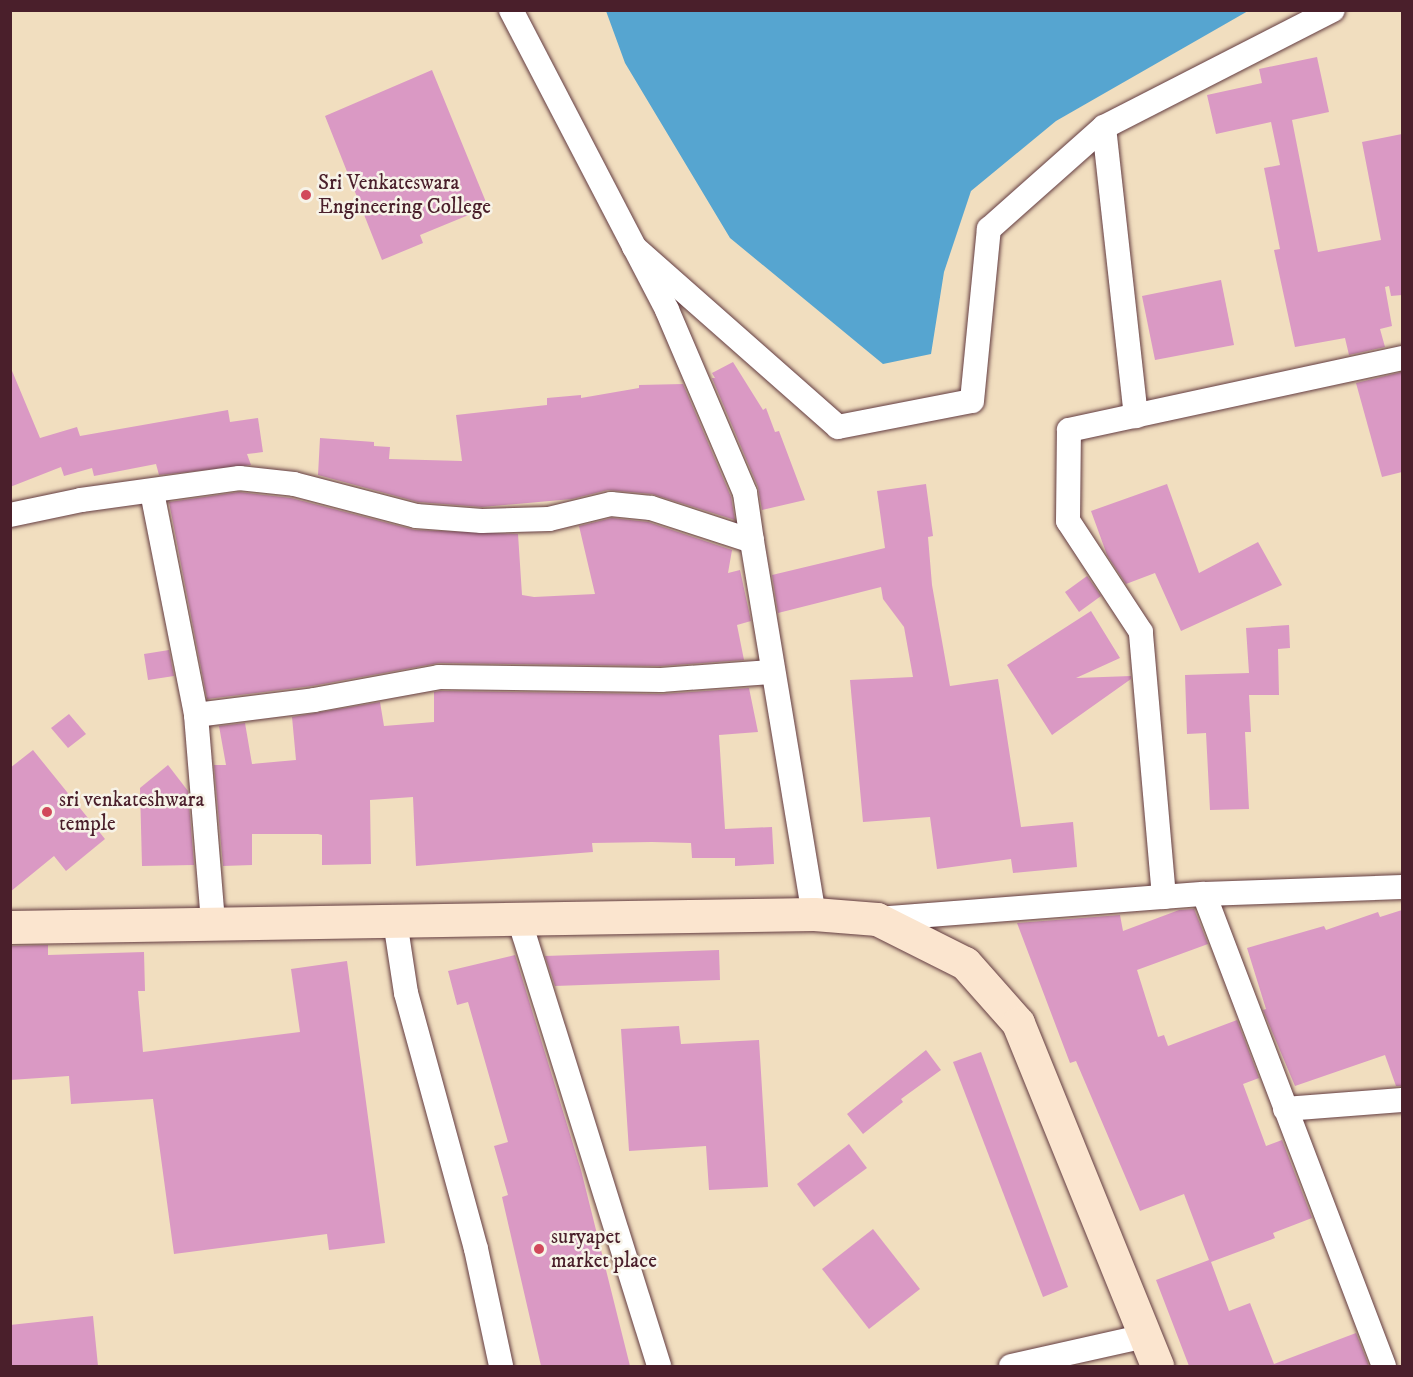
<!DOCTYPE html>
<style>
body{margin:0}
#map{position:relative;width:1413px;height:1377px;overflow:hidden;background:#f1debf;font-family:"IM FELL DW Pica",serif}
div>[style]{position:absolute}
.water>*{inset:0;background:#56a5d0}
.building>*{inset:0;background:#da99c4}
.roads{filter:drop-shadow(0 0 2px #633c41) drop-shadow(0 0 2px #633c41)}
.street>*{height:24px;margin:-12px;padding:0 12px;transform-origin:12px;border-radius:12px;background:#fff}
.secondary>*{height:33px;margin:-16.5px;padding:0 16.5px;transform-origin:16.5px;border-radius:16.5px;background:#fbe5cf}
.dots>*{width:16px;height:16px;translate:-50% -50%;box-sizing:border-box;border:3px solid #f7f3e8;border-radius:50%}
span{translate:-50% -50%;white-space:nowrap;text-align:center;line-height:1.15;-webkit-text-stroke:5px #f7f3e8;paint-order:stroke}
.poi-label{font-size:21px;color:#4a1f2b}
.left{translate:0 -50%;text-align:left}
.frame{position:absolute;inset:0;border:12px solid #4a1f2b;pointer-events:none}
</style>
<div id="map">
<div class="water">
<div style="clip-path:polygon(606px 11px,606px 10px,1248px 11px,1056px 121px,971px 191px,944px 272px,931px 354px,883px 364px,730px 238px,625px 63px)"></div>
</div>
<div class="building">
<div style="clip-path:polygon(1317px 57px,1329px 112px,1292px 120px,1318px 252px,1381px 240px,1362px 142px,1402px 134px,1402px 295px,1391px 296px,1389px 286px,1385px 287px,1392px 326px,1380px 329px,1385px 347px,1349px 355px,1345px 338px,1295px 347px,1274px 250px,1280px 249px,1264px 168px,1280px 165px,1271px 122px,1216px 134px,1207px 95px,1262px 83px,1259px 69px)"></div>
<div style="clip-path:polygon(432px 70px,488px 207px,420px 235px,423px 243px,382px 260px,325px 116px)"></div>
<div style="clip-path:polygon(1221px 280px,1234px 345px,1155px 360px,1142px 296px)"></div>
<div style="clip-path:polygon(733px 362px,763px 410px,766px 408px,775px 432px,779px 431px,805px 500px,762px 510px,758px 487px,712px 378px,715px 378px,712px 373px)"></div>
<div style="clip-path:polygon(10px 366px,40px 438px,77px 427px,80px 436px,228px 410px,230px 422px,258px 418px,263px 452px,247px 454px,251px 465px,159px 475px,156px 464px,94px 476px,92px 468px,64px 476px,61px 467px,10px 487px)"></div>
<div style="clip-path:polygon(1402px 372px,1402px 472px,1382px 477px,1356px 383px)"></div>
<div style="clip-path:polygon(683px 384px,731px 497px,735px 520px,652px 494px,608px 490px,572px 499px,482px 507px,418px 502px,318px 475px,320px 438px,374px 442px,374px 446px,390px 447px,389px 459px,462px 461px,456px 415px,547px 405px,547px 398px,581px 395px,581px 398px,639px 388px,639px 385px)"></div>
<div style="clip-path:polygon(926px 484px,933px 536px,928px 537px,932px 585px,950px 686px,998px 679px,1021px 827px,1073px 822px,1077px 867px,1013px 873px,1011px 859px,937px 869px,930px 817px,863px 822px,850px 680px,913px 677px,904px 627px,883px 599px,881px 587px,778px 613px,772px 575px,885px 548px,877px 491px)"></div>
<div style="clip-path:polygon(1167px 484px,1199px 573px,1258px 542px,1282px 585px,1181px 631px,1155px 573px,1126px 584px,1107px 555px,1091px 511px)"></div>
<div style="clip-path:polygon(239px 492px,291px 498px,415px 530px,518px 534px,522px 595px,534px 597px,595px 594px,579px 526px,612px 518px,648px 522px,732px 550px,728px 573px,740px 570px,751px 621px,737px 625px,744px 660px,661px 666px,439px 663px,312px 686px,207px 699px,169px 502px)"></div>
<div style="clip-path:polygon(1087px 576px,1101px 596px,1079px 612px,1065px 592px)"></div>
<div style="clip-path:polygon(1091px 611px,1120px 658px,1076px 678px,1131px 676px,1131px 679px,1052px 735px,1007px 665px)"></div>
<div style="clip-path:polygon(1289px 625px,1290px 648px,1278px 649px,1279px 695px,1249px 695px,1251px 732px,1245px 732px,1249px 809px,1210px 810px,1206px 733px,1187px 734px,1185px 675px,1249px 673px,1246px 628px)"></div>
<div style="clip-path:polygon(169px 650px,174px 676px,148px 680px,144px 654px)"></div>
<div style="clip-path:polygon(749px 688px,758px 732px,719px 735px,725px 829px,772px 827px,774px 864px,735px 866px,735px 858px,692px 858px,691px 843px,652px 842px,592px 843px,593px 852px,416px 866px,413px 797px,370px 800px,371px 864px,322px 865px,322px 835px,318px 834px,252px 834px,252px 865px,223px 866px,214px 765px,226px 765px,219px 726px,245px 723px,252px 764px,296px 760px,292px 717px,380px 702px,384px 726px,434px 722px,434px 692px,440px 691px,661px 694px)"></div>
<div style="clip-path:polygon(69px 714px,86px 734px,68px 748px,51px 728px)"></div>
<div style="clip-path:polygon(33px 750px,105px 839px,66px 871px,54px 856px,10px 892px,10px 768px)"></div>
<div style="clip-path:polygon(168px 765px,188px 791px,194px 865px,142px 866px,140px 788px)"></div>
<div style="clip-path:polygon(1194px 909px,1208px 944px,1137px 970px,1158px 1037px,1164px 1035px,1168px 1046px,1237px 1020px,1259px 1078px,1243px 1084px,1266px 1146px,1282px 1140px,1312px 1218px,1273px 1233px,1275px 1238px,1211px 1262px,1229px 1311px,1250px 1303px,1274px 1364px,1356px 1333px,1369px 1366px,1189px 1366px,1156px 1280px,1209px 1260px,1184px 1194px,1140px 1211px,1076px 1061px,1070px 1063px,1017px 923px,1120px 915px,1123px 931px,1179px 910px)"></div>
<div style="clip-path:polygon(1402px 910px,1402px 1086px,1396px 1086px,1385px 1055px,1295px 1086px,1263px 1010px,1266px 1009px,1247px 948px,1324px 926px,1326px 930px,1378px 912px,1380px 917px)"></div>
<div style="clip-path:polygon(48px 945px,48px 955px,144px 952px,145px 991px,138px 991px,143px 1052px,300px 1032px,291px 969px,347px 961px,385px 1243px,329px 1250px,327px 1234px,174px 1254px,153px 1099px,71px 1104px,69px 1076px,10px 1080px,10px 946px)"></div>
<div style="clip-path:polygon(719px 950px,720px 980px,555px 986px,545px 956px)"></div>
<div style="clip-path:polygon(515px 955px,581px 1170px,630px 1366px,541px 1366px,502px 1197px,508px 1195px,494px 1146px,508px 1142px,468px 1002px,457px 1005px,448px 971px)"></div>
<div style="clip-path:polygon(679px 1026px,681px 1044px,759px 1040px,768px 1187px,709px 1190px,706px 1146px,629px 1151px,621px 1029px)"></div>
<div style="clip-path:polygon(926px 1050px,941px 1070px,901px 1099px,903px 1102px,863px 1134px,847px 1114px)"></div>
<div style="clip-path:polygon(981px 1052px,1068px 1287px,1043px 1297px,953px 1062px)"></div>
<div style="clip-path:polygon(849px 1144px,867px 1168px,814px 1207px,797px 1184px)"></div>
<div style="clip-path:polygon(873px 1229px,920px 1289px,869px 1329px,822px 1269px)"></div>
<div style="clip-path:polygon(93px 1316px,98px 1366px,10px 1366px,10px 1325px)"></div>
</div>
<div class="roads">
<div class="street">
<div style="left:511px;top:10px;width:338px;rotate:62.5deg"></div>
<div style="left:667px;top:310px;width:199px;rotate:66.9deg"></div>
<div style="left:745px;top:493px;width:49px;rotate:81.7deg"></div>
<div style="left:1104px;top:127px;width:291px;rotate:83.7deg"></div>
<div style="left:634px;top:247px;width:272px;rotate:41.4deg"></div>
<div style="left:838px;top:427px;width:136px;rotate:-11deg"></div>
<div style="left:972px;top:401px;width:173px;rotate:-84.4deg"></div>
<div style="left:989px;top:229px;width:154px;rotate:-41.6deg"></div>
<div style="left:1104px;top:127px;width:257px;rotate:-27.1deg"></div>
<div style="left:152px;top:492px;width:227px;rotate:78.8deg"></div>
<div style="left:196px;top:715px;width:208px;rotate:85.3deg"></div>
<div style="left:10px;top:515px;width:73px;rotate:-11.9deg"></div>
<div style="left:81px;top:500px;width:160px;rotate:-7.9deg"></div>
<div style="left:239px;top:478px;width:55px;rotate:6.2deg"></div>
<div style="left:294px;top:484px;width:126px;rotate:14.7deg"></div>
<div style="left:416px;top:516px;width:66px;rotate:4.3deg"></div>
<div style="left:482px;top:521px;width:67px;rotate:-1.7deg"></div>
<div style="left:549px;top:519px;width:64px;rotate:-13.6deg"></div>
<div style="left:611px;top:504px;width:40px;rotate:5.7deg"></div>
<div style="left:651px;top:508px;width:106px;rotate:18.1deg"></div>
<div style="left:752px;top:541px;width:378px;rotate:80.6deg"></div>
<div style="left:196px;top:715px;width:119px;rotate:-7.2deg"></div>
<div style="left:314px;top:700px;width:127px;rotate:-10.4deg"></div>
<div style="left:439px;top:677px;width:222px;rotate:0.8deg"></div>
<div style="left:661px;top:680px;width:110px;rotate:-4.2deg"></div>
<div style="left:1204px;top:894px;width:505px;rotate:69.13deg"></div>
<div style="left:1164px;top:897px;width:266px;rotate:-95deg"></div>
<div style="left:1141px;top:632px;width:133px;rotate:-123.3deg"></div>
<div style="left:1068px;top:521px;width:91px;rotate:-89.4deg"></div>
<div style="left:1069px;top:430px;width:341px;rotate:-12.2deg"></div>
<div style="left:877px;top:919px;width:328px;rotate:-4.4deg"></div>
<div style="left:1204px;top:894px;width:198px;rotate:-2deg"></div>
<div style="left:395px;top:921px;width:73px;rotate:81.3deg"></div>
<div style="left:406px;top:993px;width:265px;rotate:74.7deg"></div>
<div style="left:476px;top:1249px;width:120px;rotate:77.9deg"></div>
<div style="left:520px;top:922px;width:465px;rotate:72.6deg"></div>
<div style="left:1285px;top:1109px;width:117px;rotate:-4.4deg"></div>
<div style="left:1011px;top:1366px;width:137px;rotate:-12.6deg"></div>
</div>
<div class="secondary">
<div style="left:10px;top:927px;width:804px;rotate:-0.93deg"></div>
<div style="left:814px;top:914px;width:63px;rotate:4.5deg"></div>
<div style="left:877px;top:919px;width:98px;rotate:26.6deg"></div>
<div style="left:965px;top:963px;width:80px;rotate:48.5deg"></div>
<div style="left:1018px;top:1023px;width:370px;rotate:67.9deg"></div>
</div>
</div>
<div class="dots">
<div style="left:306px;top:195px;background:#d1495b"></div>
<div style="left:47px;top:812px;background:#d1495b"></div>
<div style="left:539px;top:1249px;background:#d1495b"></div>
</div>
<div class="poi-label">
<span class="left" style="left:318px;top:195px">Sri Venkateswara<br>Engineering College</span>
<span class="left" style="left:59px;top:812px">sri venkateshwara<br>temple</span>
<span class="left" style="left:551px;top:1249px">suryapet<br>market place</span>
</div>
<div class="frame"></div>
</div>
